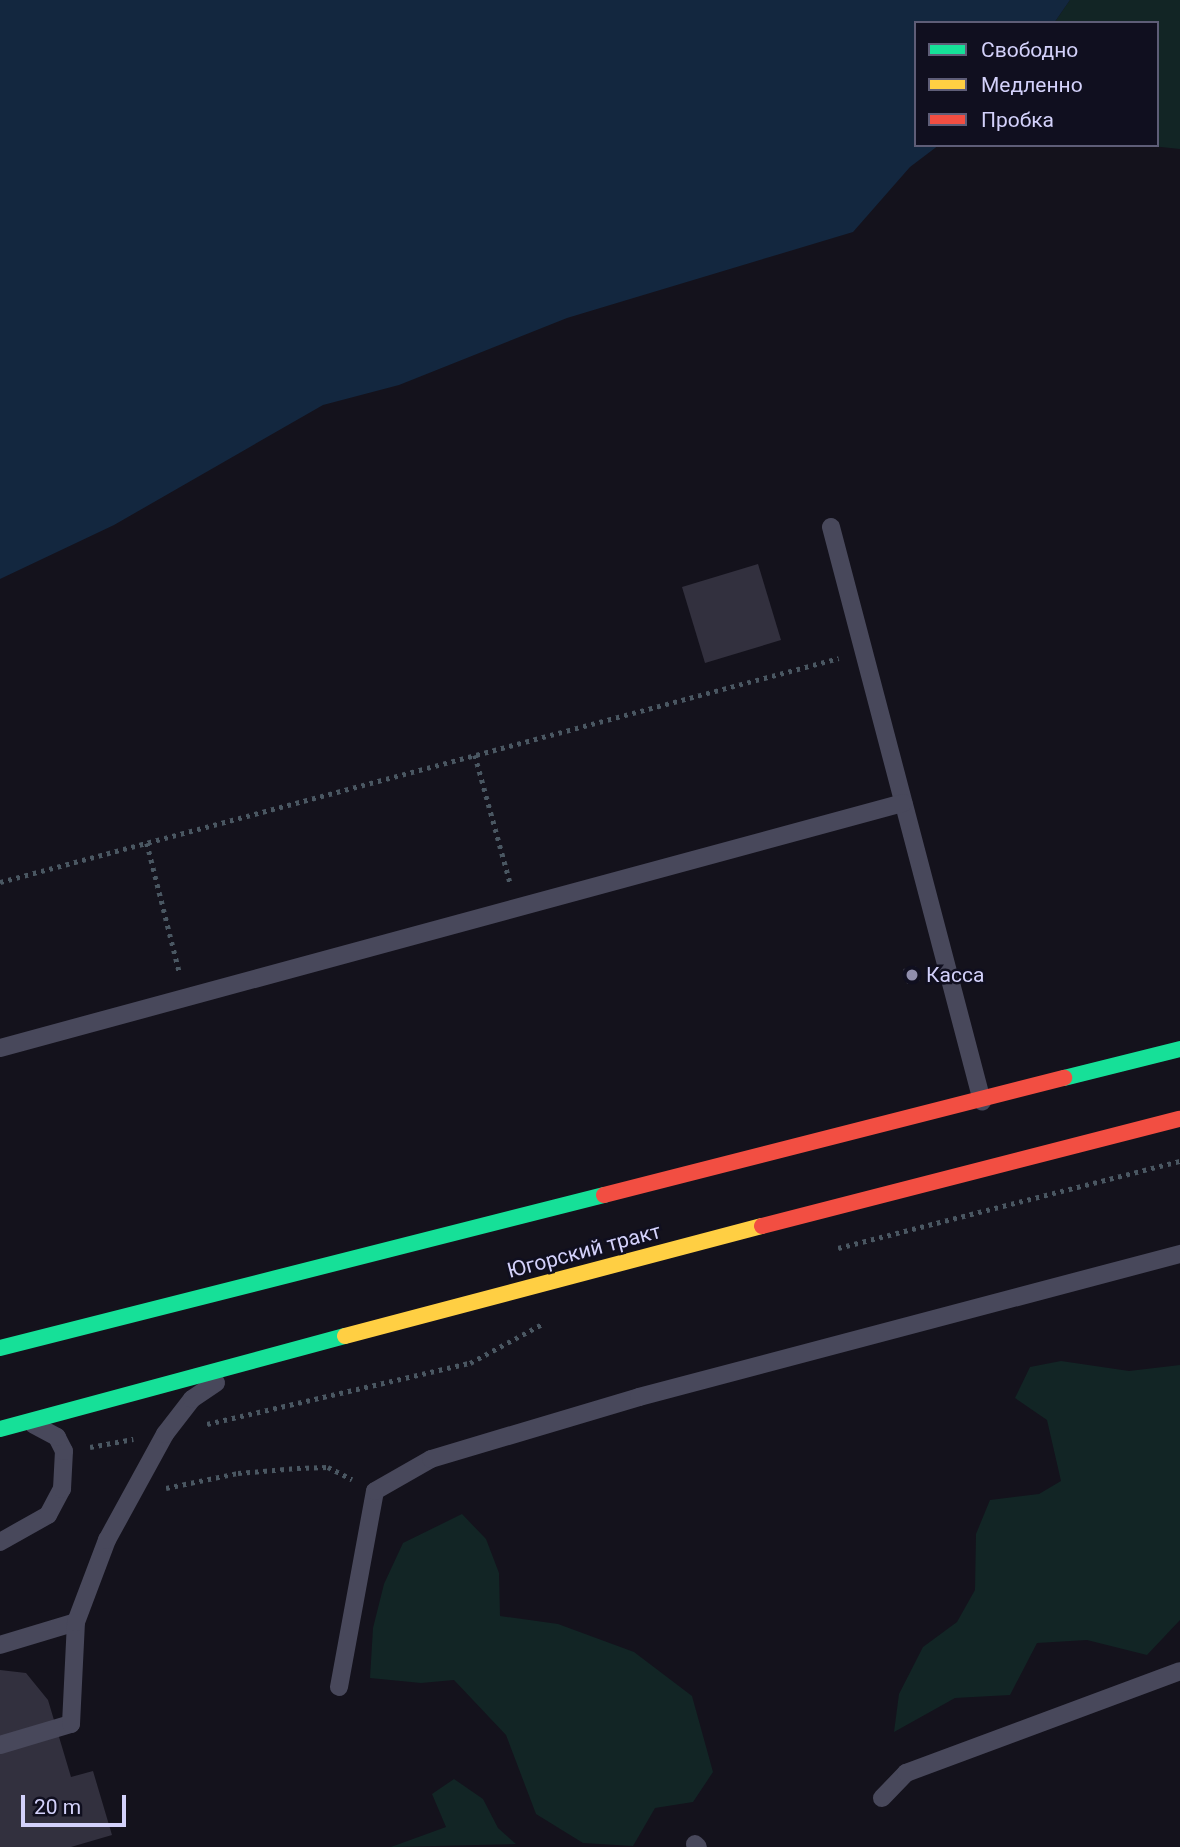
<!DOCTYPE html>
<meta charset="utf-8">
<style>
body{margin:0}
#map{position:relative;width:1180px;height:1847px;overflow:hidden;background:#14121c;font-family:Roboto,sans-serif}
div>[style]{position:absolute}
.green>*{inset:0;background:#122525}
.water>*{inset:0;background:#13273f}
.building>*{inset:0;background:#32303e}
.path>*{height:4.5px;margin-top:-2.25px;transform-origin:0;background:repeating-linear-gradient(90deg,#4a5762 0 3.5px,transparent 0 8.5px)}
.lane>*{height:18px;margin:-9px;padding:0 9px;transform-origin:9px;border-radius:9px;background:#48485b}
.fast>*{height:16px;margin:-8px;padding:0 8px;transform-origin:8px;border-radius:8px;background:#16e098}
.slow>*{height:16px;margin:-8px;padding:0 8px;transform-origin:8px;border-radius:8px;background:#ffcf43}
.jam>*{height:16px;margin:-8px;padding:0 8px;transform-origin:8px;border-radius:8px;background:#f24e42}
.dots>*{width:19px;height:19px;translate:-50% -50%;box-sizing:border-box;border:4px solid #100f1f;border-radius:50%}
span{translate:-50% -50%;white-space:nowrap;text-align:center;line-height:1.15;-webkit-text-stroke:5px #100f1f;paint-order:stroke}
.poi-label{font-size:21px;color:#d3d1fa}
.left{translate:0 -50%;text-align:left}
.street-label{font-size:21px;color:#d3d1fa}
.legend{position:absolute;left:914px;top:21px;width:245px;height:126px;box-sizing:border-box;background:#100f1f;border:2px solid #5e5d77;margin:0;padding:9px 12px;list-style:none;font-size:21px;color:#d3d1fa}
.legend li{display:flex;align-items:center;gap:14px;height:35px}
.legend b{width:35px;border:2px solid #5e5d77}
.scale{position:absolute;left:21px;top:1795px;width:105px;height:32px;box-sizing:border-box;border:4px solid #d3d1fa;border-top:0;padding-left:9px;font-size:21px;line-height:24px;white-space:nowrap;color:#d3d1fa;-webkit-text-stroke:5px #100f1f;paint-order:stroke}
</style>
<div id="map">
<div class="green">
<div style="clip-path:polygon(1070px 0,1180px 0,1180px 149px,1142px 145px,1157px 145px,1157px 23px,1054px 23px)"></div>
<div style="clip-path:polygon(1061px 1361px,1129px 1371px,1180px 1365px,1180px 1620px,1147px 1655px,1087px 1640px,1037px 1643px,1010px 1695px,955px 1698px,894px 1732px,899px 1694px,923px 1647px,957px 1622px,975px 1590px,976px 1534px,990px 1500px,1039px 1494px,1061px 1481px,1047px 1420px,1015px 1398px,1030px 1367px)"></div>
<div style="clip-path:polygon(462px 1514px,486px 1539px,499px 1573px,500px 1616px,558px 1624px,634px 1652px,692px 1696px,713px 1772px,693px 1802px,655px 1808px,633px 1846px,583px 1843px,536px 1814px,506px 1735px,454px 1680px,421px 1683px,370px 1678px,373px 1628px,384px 1584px,403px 1543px)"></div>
<div style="clip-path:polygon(454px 1779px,483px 1799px,498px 1828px,516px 1844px,391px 1847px,446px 1827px,432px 1794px)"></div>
</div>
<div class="water">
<div style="clip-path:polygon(0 0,1070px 0,1054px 23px,916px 23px,916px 145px,939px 145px,910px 167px,853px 232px,567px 318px,399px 385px,323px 405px,114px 525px,0 579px)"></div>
</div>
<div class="building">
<div style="clip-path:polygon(758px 564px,781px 640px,705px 663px,682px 587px)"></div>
<div style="clip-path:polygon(916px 966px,920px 981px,907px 984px,903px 969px)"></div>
<div style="clip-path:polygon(0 1670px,26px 1673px,48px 1700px,71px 1777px,93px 1771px,112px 1835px,71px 1847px,0 1847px)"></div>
</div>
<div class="path">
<div style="left:475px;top:755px;width:132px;rotate:74.6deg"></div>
<div style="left:147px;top:843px;width:135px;rotate:75.9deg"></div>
<div style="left:0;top:882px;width:868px;rotate:-14.95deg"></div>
<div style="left:838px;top:1248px;width:353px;rotate:-14.3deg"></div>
<div style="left:207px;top:1424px;width:270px;rotate:-13.1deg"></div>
<div style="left:470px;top:1363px;width:82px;rotate:-28.4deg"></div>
<div style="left:90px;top:1447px;width:44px;rotate:-10.5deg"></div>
<div style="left:166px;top:1488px;width:74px;rotate:-11.8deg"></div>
<div style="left:238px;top:1473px;width:59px;rotate:-4.8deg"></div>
<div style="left:297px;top:1468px;width:31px;rotate:-2deg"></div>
<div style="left:328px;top:1467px;width:27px;rotate:27deg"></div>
</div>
<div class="lane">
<div style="left:831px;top:527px;width:594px;rotate:75.26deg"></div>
<div style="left:0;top:1048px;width:936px;rotate:-15.18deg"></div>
<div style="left:0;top:1542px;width:55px;rotate:-29.4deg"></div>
<div style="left:48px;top:1515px;width:30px;rotate:-62deg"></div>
<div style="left:62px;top:1489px;width:38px;rotate:-87deg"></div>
<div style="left:64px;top:1451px;width:16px;rotate:-117deg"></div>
<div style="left:57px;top:1437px;width:26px;rotate:-152deg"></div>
<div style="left:0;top:1645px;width:79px;rotate:-16.8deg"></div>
<div style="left:339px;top:1687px;width:199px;rotate:-79.6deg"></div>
<div style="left:375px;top:1491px;width:64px;rotate:-29.7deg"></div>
<div style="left:431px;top:1459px;width:217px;rotate:-16.6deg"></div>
<div style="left:639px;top:1397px;width:560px;rotate:-14.81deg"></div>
<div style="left:0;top:1745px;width:74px;rotate:-16.5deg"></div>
<div style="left:71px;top:1724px;width:102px;rotate:-87.2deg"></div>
<div style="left:76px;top:1622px;width:88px;rotate:-69.3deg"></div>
<div style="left:107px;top:1540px;width:121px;rotate:-61.3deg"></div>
<div style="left:165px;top:1434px;width:44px;rotate:-52.4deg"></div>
<div style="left:192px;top:1399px;width:29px;rotate:-34deg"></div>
<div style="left:882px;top:1798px;width:35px;rotate:-46deg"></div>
<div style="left:906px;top:1773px;width:292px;rotate:-20.4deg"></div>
<div style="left:695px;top:1844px;width:4px;rotate:45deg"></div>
</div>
<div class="fast">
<div style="left:1064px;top:1078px;width:120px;rotate:-14deg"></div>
<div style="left:0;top:1348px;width:623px;rotate:-14.21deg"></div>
<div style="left:0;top:1429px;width:357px;rotate:-15.1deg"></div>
</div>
<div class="slow">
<div style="left:345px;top:1336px;width:431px;rotate:-14.8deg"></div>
</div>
<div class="jam">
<div style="left:604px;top:1195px;width:475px;rotate:-14.3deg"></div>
<div style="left:762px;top:1226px;width:431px;rotate:-14.4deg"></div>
</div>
<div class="dots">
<div style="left:912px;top:975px;background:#908eac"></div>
</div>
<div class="poi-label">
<span class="left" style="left:926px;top:975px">Касса</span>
</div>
<div class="street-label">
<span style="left:584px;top:1251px;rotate:-15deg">Югорский тракт</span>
</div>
<ul class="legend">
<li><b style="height:9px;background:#16e098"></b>Свободно</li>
<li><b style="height:9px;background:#ffcf43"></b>Медленно</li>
<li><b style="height:9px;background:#f24e42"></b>Пробка</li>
</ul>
<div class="scale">20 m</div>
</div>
